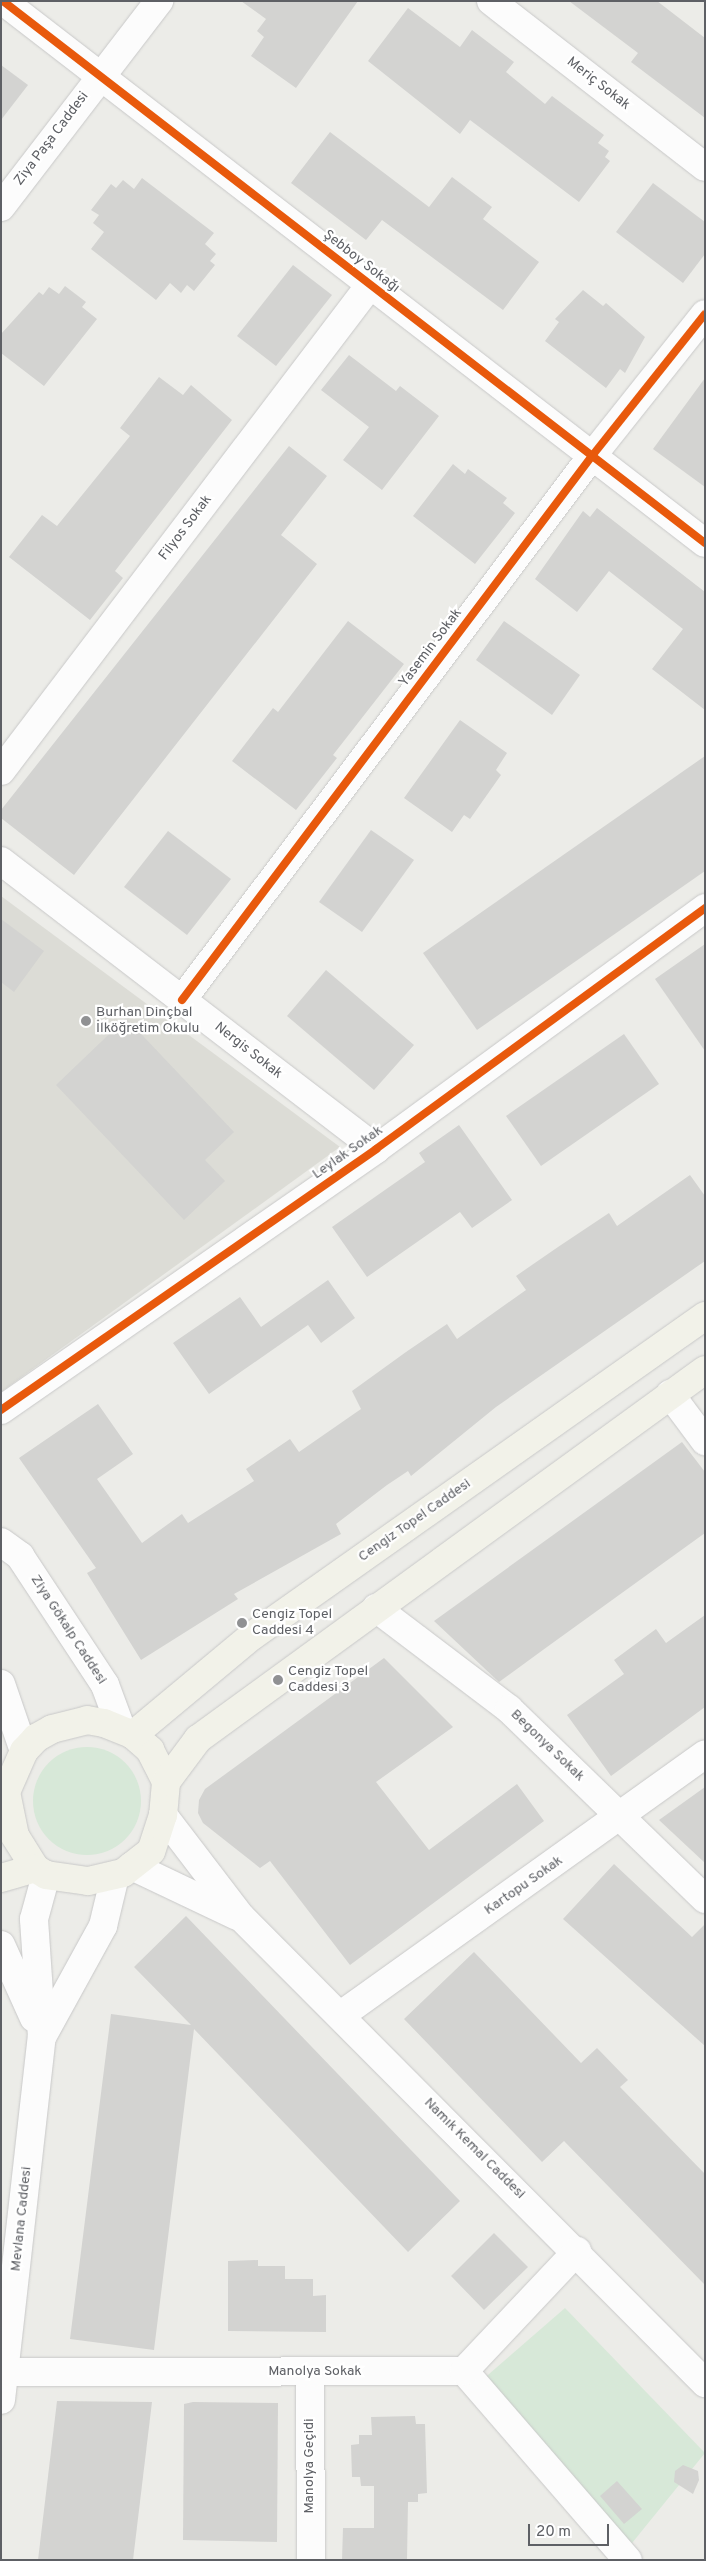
<!DOCTYPE html>
<meta charset="utf-8">
<style>
body{margin:0}
#map{position:relative;width:706px;height:2561px;overflow:hidden;background:#ecece8;font-family:Overpass,sans-serif}
div>[style]{position:absolute}
.education>*{inset:0;background:#dcdcd6}
.green>*{inset:0;background:#d7e8d8}
.round{border-radius:50%}
.building>*{inset:0;background:#d3d3d1}
.roads{filter:drop-shadow(0 0 1px #c8c8c8) drop-shadow(0 0 1px #c8c8c8)}
.minor>*{height:28px;margin:-14px;padding:0 14px;transform-origin:14px;border-radius:14px;background:#fcfcfc}
.major>*{height:28px;margin:-14px;padding:0 14px;transform-origin:14px;border-radius:14px;background:#f2f2e9}
.cycleway>*{height:8px;margin:-4px;padding:0 4px;transform-origin:4px;border-radius:4px;background:#e8590c}
.dots>*{width:14px;height:14px;translate:-50% -50%;box-sizing:border-box;border:2px solid #fff;border-radius:50%}
span{translate:-50% -50%;white-space:nowrap;text-align:center;line-height:1.15;-webkit-text-stroke:4.5px #fff;paint-order:stroke}
.street-label{font-size:14px;color:#5e6065}
.poi-label{font-size:14px;color:#5e6065}
.left{translate:0 -50%;text-align:left}
.frame{position:absolute;inset:0;border:2px solid #5e6065;pointer-events:none}
.scale{position:absolute;left:528px;top:2524px;width:81px;height:22px;box-sizing:border-box;border:2px solid #5e6065;border-top:0;padding-left:6px;font-size:15px;line-height:18px;white-space:nowrap;color:#5e6065;-webkit-text-stroke:4px #fff;paint-order:stroke}
</style>
<div id="map">
<div class="education">
<div style="clip-path:polygon(1px 896px,340px 1147px,1px 1392px)"></div>
</div>
<div class="green">
<div class="round" style="left:33px;top:1747px;width:108px;height:108px"></div>
<div style="clip-path:polygon(565px 2308px,705px 2453px,628px 2548px,481px 2381px)"></div>
</div>
<div class="building">
<div style="clip-path:polygon(241px 1px,358px 1px,296px 88px,251px 56px,264px 37px,257px 31px,266px 19px)"></div>
<div style="clip-path:polygon(569px 1px,657px 1px,705px 38px,705px 118px,631px 62px,638px 53px)"></div>
<div style="clip-path:polygon(408px 8px,460px 47px,472px 30px,514px 62px,506px 72px,545px 104px,552px 96px,604px 135px,598px 143px,609px 151px,605px 157px,610px 161px,579px 202px,470px 120px,460px 134px,368px 61px)"></div>
<div style="clip-path:polygon(1px 65px,28px 85px,1px 120px)"></div>
<div style="clip-path:polygon(330px 132px,429px 207px,452px 177px,492px 207px,483px 219px,539px 262px,503px 310px,382px 220px,366px 240px,291px 183px)"></div>
<div style="clip-path:polygon(142px 178px,214px 233px,205px 244px,216px 254px,210px 261px,215px 265px,194px 291px,187px 285px,181px 293px,170px 283px,156px 300px,91px 249px,104px 232px,93px 223px,99px 215px,91px 210px,111px 184px,116px 188px,123px 180px,134px 189px)"></div>
<div style="clip-path:polygon(653px 183px,705px 222px,705px 254px,683px 283px,616px 232px)"></div>
<div style="clip-path:polygon(293px 265px,332px 295px,276px 366px,237px 336px)"></div>
<div style="clip-path:polygon(65px 286px,86px 302px,82px 307px,97px 319px,44px 386px,1px 353px,1px 334px,39px 292px,43px 295px,49px 287px,59px 294px)"></div>
<div style="clip-path:polygon(583px 290px,603px 306px,606px 303px,645px 337px,625px 373px,620px 369px,606px 388px,545px 341px,559px 322px,555px 319px)"></div>
<div style="clip-path:polygon(349px 355px,396px 391px,400px 386px,439px 416px,382px 490px,343px 460px,369px 427px,321px 390px)"></div>
<div style="clip-path:polygon(159px 377px,183px 395px,191px 385px,232px 420px,115px 571px,123px 578px,90px 620px,9px 557px,42px 515px,57px 526px,130px 436px,120px 428px)"></div>
<div style="clip-path:polygon(705px 378px,705px 487px,653px 449px)"></div>
<div style="clip-path:polygon(289px 446px,327px 476px,281px 535px,317px 564px,74px 875px,1px 818px,1px 810px)"></div>
<div style="clip-path:polygon(453px 464px,465px 474px,468px 469px,507px 498px,503px 503px,515px 513px,475px 564px,413px 516px)"></div>
<div style="clip-path:polygon(597px 508px,705px 592px,705px 710px,652px 669px,683px 629px,609px 571px,577px 612px,535px 579px,583px 511px,590px 517px)"></div>
<div style="clip-path:polygon(348px 621px,404px 664px,333px 755px,337px 758px,296px 810px,232px 761px,273px 708px,278px 712px)"></div>
<div style="clip-path:polygon(504px 621px,580px 675px,552px 715px,476px 660px)"></div>
<div style="clip-path:polygon(460px 720px,507px 753px,496px 770px,501px 775px,470px 819px,464px 815px,452px 832px,404px 798px)"></div>
<div style="clip-path:polygon(705px 756px,705px 871px,477px 1030px,423px 953px)"></div>
<div style="clip-path:polygon(371px 830px,414px 860px,362px 932px,319px 902px)"></div>
<div style="clip-path:polygon(168px 831px,231px 879px,187px 935px,124px 887px)"></div>
<div style="clip-path:polygon(1px 919px,44px 951px,14px 992px,1px 982px)"></div>
<div style="clip-path:polygon(705px 944px,705px 1051px,655px 979px)"></div>
<div style="clip-path:polygon(326px 970px,414px 1045px,374px 1090px,287px 1016px)"></div>
<div style="clip-path:polygon(126px 1018px,234px 1132px,205px 1160px,225px 1181px,184px 1220px,56px 1085px)"></div>
<div style="clip-path:polygon(624px 1034px,659px 1084px,541px 1166px,506px 1116px)"></div>
<div style="clip-path:polygon(459px 1125px,512px 1200px,472px 1228px,460px 1212px,367px 1277px,332px 1227px,425px 1162px,419px 1153px)"></div>
<div style="clip-path:polygon(690px 1175px,705px 1196px,705px 1261px,496px 1407px,411px 1476px,408px 1471px,387px 1485px,336px 1524px,341px 1534px,234px 1594px,238px 1599px,141px 1660px,87px 1573px,96px 1568px,19px 1458px,98px 1404px,133px 1454px,97px 1479px,142px 1543px,182px 1514px,188px 1523px,254px 1481px,246px 1469px,290px 1439px,299px 1452px,361px 1409px,352px 1391px,406px 1352px,447px 1324px,457px 1339px,526px 1290px,516px 1276px,558px 1247px,609px 1213px,617px 1226px)"></div>
<div style="clip-path:polygon(328px 1280px,355px 1318px,321px 1343px,308px 1325px,209px 1394px,173px 1343px,240px 1297px,261px 1327px)"></div>
<div style="clip-path:polygon(682px 1442px,705px 1472px,705px 1533px,547px 1647px,499px 1682px,434px 1621px)"></div>
<div style="clip-path:polygon(705px 1615px,705px 1707px,611px 1776px,567px 1715px,624px 1674px,614px 1660px,656px 1629px,666px 1643px)"></div>
<div style="clip-path:polygon(384px 1658px,453px 1727px,376px 1782px,429px 1850px,517px 1784px,544px 1821px,350px 1965px,270px 1861px,260px 1868px,203px 1823px,198px 1813px,199px 1800px,205px 1789px)"></div>
<div style="clip-path:polygon(705px 1787px,705px 1863px,659px 1820px)"></div>
<div style="clip-path:polygon(614px 1864px,692px 1937px,705px 1924px,705px 2046px,563px 1919px)"></div>
<div style="clip-path:polygon(186px 1916px,460px 2201px,408px 2252px,194px 2029px,154px 2350px,70px 2339px,111px 2014px,191px 2025px,134px 1967px)"></div>
<div style="clip-path:polygon(474px 1952px,581px 2063px,597px 2048px,628px 2080px,620px 2087px,705px 2174px,705px 2285px,564px 2141px,542px 2162px,404px 2019px)"></div>
<div style="clip-path:polygon(494px 2233px,528px 2267px,484px 2310px,451px 2276px)"></div>
<div style="clip-path:polygon(258px 2260px,258px 2266px,285px 2266px,285px 2279px,313px 2279px,313px 2296px,326px 2295px,326px 2332px,228px 2331px,228px 2261px)"></div>
<div style="clip-path:polygon(57px 2401px,152px 2402px,133px 2560px,38px 2560px)"></div>
<div style="clip-path:polygon(193px 2402px,278px 2403px,277px 2542px,183px 2540px,184px 2404px)"></div>
<div style="clip-path:polygon(415px 2416px,416px 2424px,425px 2424px,427px 2493px,418px 2494px,418px 2502px,408px 2502px,407px 2560px,342px 2560px,343px 2528px,374px 2528px,374px 2486px,361px 2486px,360px 2477px,352px 2477px,351px 2445px,359px 2444px,359px 2435px,372px 2435px,371px 2417px)"></div>
<div style="clip-path:polygon(683px 2465px,698px 2471px,699px 2480px,693px 2494px,674px 2482px,675px 2471px)"></div>
<div style="clip-path:polygon(617px 2481px,642px 2509px,624px 2524px,600px 2496px)"></div>
</div>
<div class="roads">
<div class="minor">
<div style="left:3px;top:1px;width:887px;rotate:37.67deg"></div>
<div style="left:491px;top:1px;width:271px;rotate:37.8deg"></div>
<div style="left:1px;top:207px;width:260px;rotate:-52.5deg"></div>
<div style="left:1px;top:771px;width:610px;rotate:-52.79deg"></div>
<div style="left:1px;top:861px;width:473px;rotate:37.5deg"></div>
<div style="left:182px;top:1000px;width:681px;rotate:-53deg"></div>
<div style="left:592px;top:456px;width:181px;rotate:-51.5deg"></div>
<div style="left:670px;top:1394px;width:59px;rotate:53.3deg"></div>
<div style="left:1px;top:1410px;width:457px;rotate:-34.8deg"></div>
<div style="left:376px;top:1149px;width:408px;rotate:-36.2deg"></div>
<div style="left:1px;top:1542px;width:24px;rotate:36deg"></div>
<div style="left:20px;top:1556px;width:154px;rotate:56.6deg"></div>
<div style="left:105px;top:1685px;width:46px;rotate:69.6deg"></div>
<div style="left:376px;top:1608px;width:167px;rotate:37.2deg"></div>
<div style="left:509px;top:1709px;width:273px;rotate:44.1deg"></div>
<div style="left:1px;top:1684px;width:71px;rotate:71.1deg"></div>
<div style="left:163px;top:1815px;width:128px;rotate:52.6deg"></div>
<div style="left:241px;top:1917px;width:658px;rotate:45.12deg"></div>
<div style="left:132px;top:1866px;width:116px;rotate:25.5deg"></div>
<div style="left:1px;top:1945px;width:80px;rotate:65.7deg"></div>
<div style="left:341px;top:2015px;width:448px;rotate:-35.6deg"></div>
<div style="left:42px;top:2037px;width:127px;rotate:-61.2deg"></div>
<div style="left:103px;top:1926px;width:51px;rotate:-76.5deg"></div>
<div style="left:464px;top:2371px;width:250px;rotate:49.1deg"></div>
<div style="left:1px;top:2372px;width:463px;rotate:-0.1deg"></div>
<div style="left:464px;top:2371px;width:165px;rotate:-46.7deg"></div>
<div style="left:310px;top:2373px;width:187px;rotate:89.7deg"></div>
<div style="left:1px;top:2400px;width:365px;rotate:-83.6deg"></div>
<div style="left:42px;top:2037px;width:118px;rotate:-93.9deg"></div>
<div style="left:34px;top:1919px;width:46px;rotate:-74.7deg"></div>
</div>
<div class="major">
<div style="left:87px;top:1720px;width:17px;rotate:10deg"></div>
<div style="left:104px;top:1723px;width:31px;rotate:22deg"></div>
<div style="left:133px;top:1735px;width:23px;rotate:41deg"></div>
<div style="left:150px;top:1750px;width:36px;rotate:63deg"></div>
<div style="left:166px;top:1782px;width:33px;rotate:95deg"></div>
<div style="left:163px;top:1815px;width:38px;rotate:108deg"></div>
<div style="left:151px;top:1851px;width:36px;rotate:142deg"></div>
<div style="left:123px;top:1873px;width:36px;rotate:167deg"></div>
<div style="left:88px;top:1881px;width:42px;rotate:-171.9deg"></div>
<div style="left:46px;top:1875px;width:13px;rotate:-148deg"></div>
<div style="left:35px;top:1868px;width:38px;rotate:-122deg"></div>
<div style="left:15px;top:1836px;width:45px;rotate:-101.6deg"></div>
<div style="left:6px;top:1792px;width:45px;rotate:-66.3deg"></div>
<div style="left:24px;top:1751px;width:18px;rotate:-47deg"></div>
<div style="left:36px;top:1738px;width:18px;rotate:-29deg"></div>
<div style="left:52px;top:1729px;width:36px;rotate:-14deg"></div>
<div style="left:133px;top:1735px;width:155px;rotate:-39.8deg"></div>
<div style="left:252px;top:1636px;width:555px;rotate:-35.24deg"></div>
<div style="left:166px;top:1782px;width:54px;rotate:-53.3deg"></div>
<div style="left:198px;top:1739px;width:627px;rotate:-36.05deg"></div>
<div style="left:1px;top:1878px;width:35px;rotate:-16deg"></div>
</div>
</div>
<div class="cycleway">
<div style="left:3px;top:1px;width:887px;rotate:37.67deg"></div>
<div style="left:182px;top:1000px;width:681px;rotate:-53deg"></div>
<div style="left:592px;top:456px;width:181px;rotate:-51.5deg"></div>
<div style="left:1px;top:1410px;width:457px;rotate:-34.8deg"></div>
<div style="left:376px;top:1149px;width:408px;rotate:-36.2deg"></div>
</div>
<div class="dots">
<div style="left:86px;top:1021px;background:#909193"></div>
<div style="left:242px;top:1623px;background:#909193"></div>
<div style="left:278px;top:1680px;background:#909193"></div>
</div>
<div class="street-label">
<span style="left:598px;top:84px;rotate:38deg">Meriç Sokak</span>
<span style="left:52px;top:139px;rotate:-53deg">Ziya Paşa Caddesi</span>
<span style="left:361px;top:262px;rotate:38deg">Şebboy Sokağı</span>
<span style="left:186px;top:528px;rotate:-53deg">Filyos Sokak</span>
<span style="left:431px;top:648px;rotate:-53deg">Yasemin Sokak</span>
<span style="left:248px;top:1051px;rotate:38deg">Nergis Sokak</span>
<span style="left:348px;top:1153px;rotate:-35deg">Leylak Sokak</span>
<span style="left:415px;top:1521px;rotate:-35deg">Cengiz Topel Caddesi</span>
<span style="left:68px;top:1630px;rotate:57deg">Ziya Gökalp Caddesi</span>
<span style="left:547px;top:1746px;rotate:44deg">Begonya Sokak</span>
<span style="left:524px;top:1886px;rotate:-35deg">Kartopu Sokak</span>
<span style="left:474px;top:2149px;rotate:45deg">Namık Kemal Caddesi</span>
<span style="left:22px;top:2219px;rotate:-84deg">Mevlana Caddesi</span>
<span style="left:315px;top:2372px">Manolya Sokak</span>
<span style="left:310px;top:2466px;rotate:-90deg">Manolya Geçidi</span>
</div>
<div class="poi-label">
<span class="left" style="left:96px;top:1021px">Burhan Dinçbal<br>İlköğretim Okulu</span>
<span class="left" style="left:252px;top:1623px">Cengiz Topel<br>Caddesi 4</span>
<span class="left" style="left:288px;top:1680px">Cengiz Topel<br>Caddesi 3</span>
</div>
<div class="frame"></div>
<div class="scale">20 m</div>
</div>
